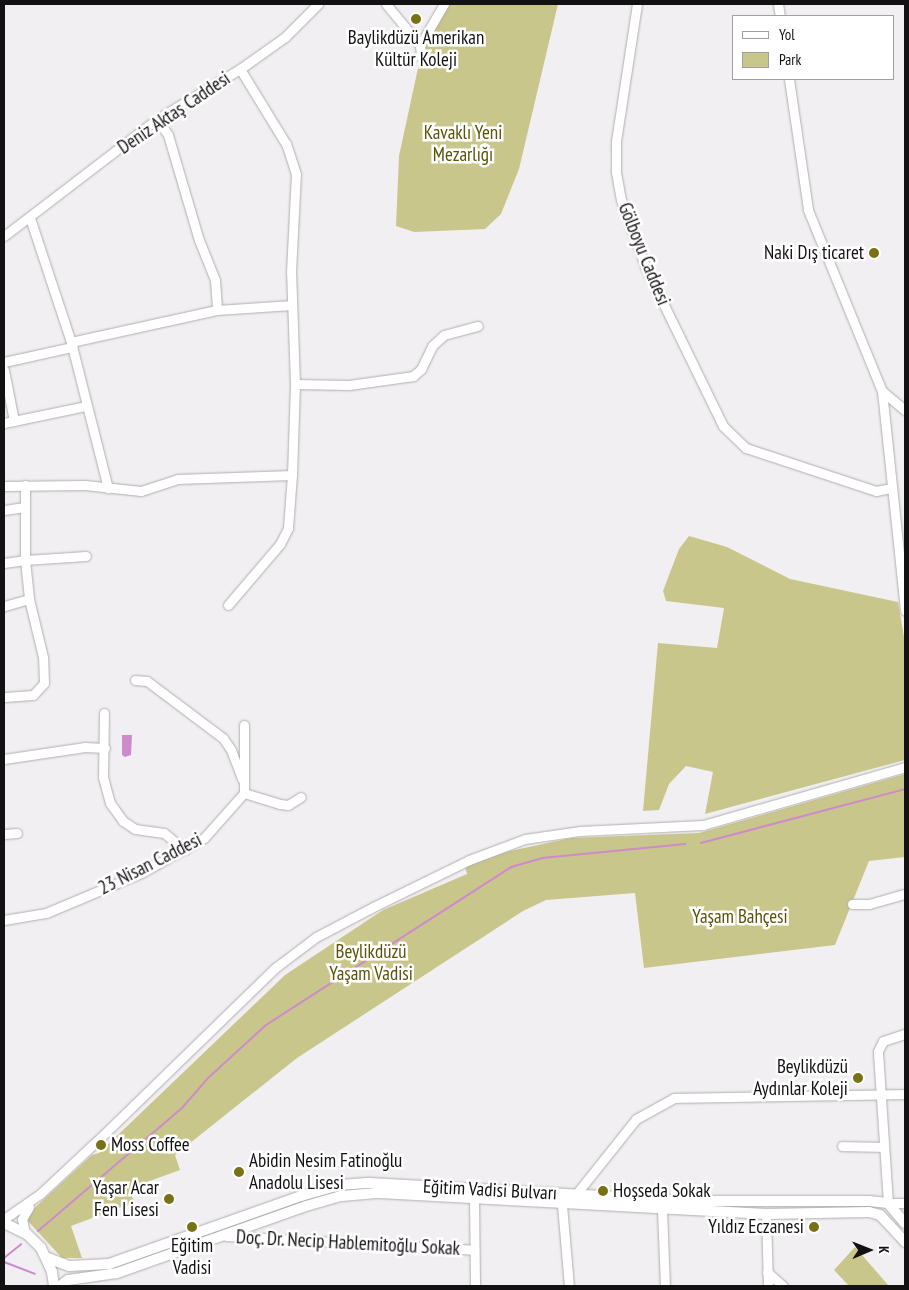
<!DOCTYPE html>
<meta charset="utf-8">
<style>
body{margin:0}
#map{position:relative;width:909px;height:1290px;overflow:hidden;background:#f2eff2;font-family:"PT Sans Narrow",sans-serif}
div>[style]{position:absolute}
.green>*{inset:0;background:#c9c68b}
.water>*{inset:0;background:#cd8bcc}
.stream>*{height:2px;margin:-1px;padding:0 1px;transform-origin:1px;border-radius:1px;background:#cd8bcc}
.roads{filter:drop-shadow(0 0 1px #b0adb0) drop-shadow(0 0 1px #b0adb0)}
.minor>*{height:9px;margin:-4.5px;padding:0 4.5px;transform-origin:4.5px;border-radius:4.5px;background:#fff}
.major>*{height:10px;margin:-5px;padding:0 5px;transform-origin:5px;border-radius:5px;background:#fff}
.dots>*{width:14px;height:14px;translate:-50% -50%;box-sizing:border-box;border:2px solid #fff;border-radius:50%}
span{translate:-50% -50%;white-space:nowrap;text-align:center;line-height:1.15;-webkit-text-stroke:5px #fff;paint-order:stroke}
.poi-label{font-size:19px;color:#131213}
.right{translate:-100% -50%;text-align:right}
.left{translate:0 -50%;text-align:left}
.street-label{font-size:19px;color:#131213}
.park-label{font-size:19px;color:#595408}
.frame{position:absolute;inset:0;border:5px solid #131213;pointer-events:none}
.legend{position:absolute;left:732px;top:15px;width:162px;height:65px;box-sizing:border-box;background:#fff;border:1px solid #a1a0a1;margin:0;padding:6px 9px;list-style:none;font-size:15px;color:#131213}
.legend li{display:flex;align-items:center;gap:10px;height:25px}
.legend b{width:25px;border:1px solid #a1a0a1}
.north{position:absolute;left:844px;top:1225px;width:50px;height:50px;-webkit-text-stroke:4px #fff;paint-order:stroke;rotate:89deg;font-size:14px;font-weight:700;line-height:20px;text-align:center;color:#131213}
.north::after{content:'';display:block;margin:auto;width:18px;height:22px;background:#131213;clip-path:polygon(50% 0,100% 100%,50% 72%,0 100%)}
</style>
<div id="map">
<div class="green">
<div style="clip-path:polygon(449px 4px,558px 4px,519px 169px,501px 214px,485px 229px,414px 232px,396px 226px,399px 156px,423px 45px)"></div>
<div style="clip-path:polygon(689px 536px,727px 547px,790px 579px,898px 602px,905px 643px,905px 760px,705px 814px,713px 772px,686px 766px,669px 784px,659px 810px,643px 811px,658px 643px,717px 648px,724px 608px,666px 601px,663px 591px,679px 549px)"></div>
<div style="clip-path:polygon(905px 774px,905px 857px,869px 861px,835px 945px,644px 968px,635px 893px,546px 900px,523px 911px,297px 1058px,175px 1155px,180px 1170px,136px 1186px,132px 1197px,135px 1202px,71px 1226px,82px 1258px,62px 1258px,27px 1220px,29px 1213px,92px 1155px,99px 1153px,285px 975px,383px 910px,467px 874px,465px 866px,510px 851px,571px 838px,699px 833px)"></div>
<div style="clip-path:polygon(855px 1247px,889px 1286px,849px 1286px,834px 1270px)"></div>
</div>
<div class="water">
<div style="clip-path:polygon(122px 735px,132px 735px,131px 755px,125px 757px,122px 755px)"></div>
</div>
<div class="stream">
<div style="left:701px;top:843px;width:211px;rotate:-14.8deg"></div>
<div style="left:38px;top:1231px;width:189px;rotate:-40.5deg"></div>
<div style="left:182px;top:1108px;width:38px;rotate:-49deg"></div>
<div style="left:207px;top:1079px;width:80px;rotate:-42.5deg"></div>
<div style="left:266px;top:1025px;width:292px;rotate:-32.8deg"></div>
<div style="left:511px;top:867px;width:32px;rotate:-16deg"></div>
<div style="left:542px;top:858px;width:144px;rotate:-5.6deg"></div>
<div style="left:4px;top:1258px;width:22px;rotate:-39deg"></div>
<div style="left:4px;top:1262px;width:33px;rotate:21deg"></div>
</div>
<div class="roads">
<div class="minor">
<div style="left:386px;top:4px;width:53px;rotate:50.3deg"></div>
<div style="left:420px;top:45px;width:12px;rotate:85deg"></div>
<div style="left:637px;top:4px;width:140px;rotate:98.7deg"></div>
<div style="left:616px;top:142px;width:30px;rotate:90deg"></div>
<div style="left:616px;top:172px;width:28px;rotate:80deg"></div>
<div style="left:621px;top:200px;width:70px;rotate:70deg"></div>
<div style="left:645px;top:266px;width:178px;rotate:64deg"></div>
<div style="left:723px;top:426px;width:32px;rotate:44deg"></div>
<div style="left:746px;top:448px;width:137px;rotate:18.3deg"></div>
<div style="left:876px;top:491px;width:16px;rotate:-11deg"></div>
<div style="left:778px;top:4px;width:12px;rotate:81deg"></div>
<div style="left:420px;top:45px;width:48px;rotate:-59.7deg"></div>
<div style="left:789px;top:79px;width:132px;rotate:81.7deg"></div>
<div style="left:808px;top:210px;width:196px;rotate:67.8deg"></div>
<div style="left:882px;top:391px;width:221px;rotate:84deg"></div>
<div style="left:157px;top:119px;width:19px;rotate:55deg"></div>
<div style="left:168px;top:135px;width:109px;rotate:73.6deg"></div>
<div style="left:199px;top:240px;width:43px;rotate:68.2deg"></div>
<div style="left:215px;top:280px;width:30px;rotate:86deg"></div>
<div style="left:217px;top:310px;width:75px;rotate:-3.8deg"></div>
<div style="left:30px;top:218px;width:131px;rotate:71.7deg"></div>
<div style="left:71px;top:342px;width:151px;rotate:75.8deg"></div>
<div style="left:4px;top:236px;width:193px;rotate:-37.4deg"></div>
<div style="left:157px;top:119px;width:97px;rotate:-31.1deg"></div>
<div style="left:240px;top:69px;width:55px;rotate:-35.4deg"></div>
<div style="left:285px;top:37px;width:47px;rotate:-45deg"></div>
<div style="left:71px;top:342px;width:149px;rotate:-12.4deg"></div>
<div style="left:4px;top:362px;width:70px;rotate:-12.4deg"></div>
<div style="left:4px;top:370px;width:52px;rotate:78.9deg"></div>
<div style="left:295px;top:384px;width:54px;rotate:1.1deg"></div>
<div style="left:349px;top:385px;width:65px;rotate:-8deg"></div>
<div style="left:413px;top:376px;width:11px;rotate:-41deg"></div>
<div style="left:421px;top:369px;width:25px;rotate:-64deg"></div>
<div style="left:432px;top:346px;width:16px;rotate:-43deg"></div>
<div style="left:444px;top:335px;width:35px;rotate:-15deg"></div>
<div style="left:882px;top:391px;width:30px;rotate:40deg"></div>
<div style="left:4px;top:423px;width:84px;rotate:-11.7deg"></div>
<div style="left:25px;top:485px;width:75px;rotate:90deg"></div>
<div style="left:25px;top:560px;width:61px;rotate:-3.8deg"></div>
<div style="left:4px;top:486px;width:81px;rotate:-0.7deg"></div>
<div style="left:85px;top:485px;width:56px;rotate:6.1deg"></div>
<div style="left:141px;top:491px;width:38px;rotate:-18deg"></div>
<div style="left:177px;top:479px;width:115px;rotate:-2deg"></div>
<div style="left:292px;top:475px;width:91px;rotate:-88.1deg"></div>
<div style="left:295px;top:384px;width:112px;rotate:-92deg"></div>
<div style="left:291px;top:272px;width:98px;rotate:-87.1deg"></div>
<div style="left:296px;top:174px;width:32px;rotate:-108deg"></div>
<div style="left:286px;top:144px;width:88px;rotate:-121.5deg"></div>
<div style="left:4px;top:510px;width:21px;rotate:-8deg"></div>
<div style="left:4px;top:563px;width:21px;rotate:-8deg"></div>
<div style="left:25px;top:560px;width:39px;rotate:84deg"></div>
<div style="left:29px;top:599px;width:26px;rotate:164deg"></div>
<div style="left:228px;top:605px;width:80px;rotate:-49.6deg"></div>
<div style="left:280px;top:544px;width:18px;rotate:-63deg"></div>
<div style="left:288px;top:528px;width:53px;rotate:-85.7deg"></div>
<div style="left:135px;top:680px;width:12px;rotate:5deg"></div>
<div style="left:147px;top:681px;width:95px;rotate:36.9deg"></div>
<div style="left:223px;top:738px;width:14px;rotate:56deg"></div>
<div style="left:231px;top:750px;width:31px;rotate:69deg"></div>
<div style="left:4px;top:697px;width:29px;rotate:-4deg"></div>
<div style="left:33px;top:695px;width:16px;rotate:-47deg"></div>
<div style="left:44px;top:683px;width:26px;rotate:-92deg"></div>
<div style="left:43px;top:657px;width:60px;rotate:-103.6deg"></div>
<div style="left:104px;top:713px;width:64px;rotate:90.9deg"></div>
<div style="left:103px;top:777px;width:27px;rotate:75deg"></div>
<div style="left:110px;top:803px;width:22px;rotate:54deg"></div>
<div style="left:123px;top:821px;width:14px;rotate:34deg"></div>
<div style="left:135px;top:829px;width:29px;rotate:8deg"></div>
<div style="left:164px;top:833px;width:27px;rotate:39deg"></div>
<div style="left:4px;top:759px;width:82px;rotate:-8.4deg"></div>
<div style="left:85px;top:747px;width:20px;rotate:3deg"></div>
<div style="left:244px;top:793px;width:38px;rotate:17deg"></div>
<div style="left:280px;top:804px;width:8px;rotate:7deg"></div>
<div style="left:288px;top:805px;width:15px;rotate:-32deg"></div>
<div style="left:4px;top:834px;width:13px;rotate:-4deg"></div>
<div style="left:852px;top:904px;width:17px"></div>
<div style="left:869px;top:904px;width:37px;rotate:-16deg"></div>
<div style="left:4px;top:920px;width:43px;rotate:-9.5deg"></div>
<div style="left:46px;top:913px;width:103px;rotate:-22.8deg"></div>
<div style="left:141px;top:873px;width:72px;rotate:-29.1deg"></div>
<div style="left:204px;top:838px;width:60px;rotate:-48.4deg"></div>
<div style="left:244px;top:793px;width:68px;rotate:-90deg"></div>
<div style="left:842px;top:1146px;width:40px;rotate:1.4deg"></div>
<div style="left:577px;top:1193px;width:95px;rotate:-51.4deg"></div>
<div style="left:636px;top:1119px;width:43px;rotate:-28.9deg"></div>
<div style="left:674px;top:1098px;width:231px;rotate:-1deg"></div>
<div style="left:474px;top:1200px;width:86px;rotate:89.3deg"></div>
<div style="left:888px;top:1203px;width:152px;rotate:-93.8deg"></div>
<div style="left:878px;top:1051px;width:11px;rotate:-63deg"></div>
<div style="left:883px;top:1041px;width:23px;rotate:-18deg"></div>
<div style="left:888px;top:1203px;width:17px"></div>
<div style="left:562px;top:1205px;width:81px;rotate:85.1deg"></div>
<div style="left:662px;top:1209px;width:77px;rotate:87.8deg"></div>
<div style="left:766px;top:1214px;width:72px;rotate:88.4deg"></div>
<div style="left:4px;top:1219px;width:44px;rotate:-34.8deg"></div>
<div style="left:40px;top:1194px;width:79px;rotate:-43deg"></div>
<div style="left:98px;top:1140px;width:247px;rotate:-44.2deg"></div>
<div style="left:275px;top:968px;width:51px;rotate:-37.1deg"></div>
<div style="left:316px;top:937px;width:64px;rotate:-27.8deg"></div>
<div style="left:373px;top:907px;width:107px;rotate:-26.1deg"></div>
<div style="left:469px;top:860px;width:60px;rotate:-20.6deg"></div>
<div style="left:525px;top:839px;width:56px;rotate:-8.3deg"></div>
<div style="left:580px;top:831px;width:123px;rotate:-2.8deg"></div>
<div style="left:703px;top:825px;width:210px;rotate:-16deg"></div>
<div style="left:25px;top:1233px;width:14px;rotate:-102deg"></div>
<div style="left:22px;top:1219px;width:14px;rotate:-60deg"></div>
<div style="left:226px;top:1236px;width:248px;rotate:3.2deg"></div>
<div style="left:767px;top:1272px;width:21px;rotate:41deg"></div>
</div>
<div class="major">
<div style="left:4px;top:1223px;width:25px;rotate:26deg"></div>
<div style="left:27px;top:1234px;width:20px;rotate:45deg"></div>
<div style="left:41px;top:1248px;width:26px;rotate:65deg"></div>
<div style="left:52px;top:1272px;width:14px;rotate:82deg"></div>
<div style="left:48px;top:1258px;width:22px;rotate:21deg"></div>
<div style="left:69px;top:1266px;width:40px;rotate:-2.9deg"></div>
<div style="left:109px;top:1264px;width:204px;rotate:-19.5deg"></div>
<div style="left:301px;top:1196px;width:40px;rotate:-16deg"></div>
<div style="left:339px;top:1185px;width:31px;rotate:-4deg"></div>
<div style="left:370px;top:1183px;width:326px;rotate:3.2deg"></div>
<div style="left:696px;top:1201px;width:173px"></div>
<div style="left:869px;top:1201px;width:19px;rotate:6deg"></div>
<div style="left:888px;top:1203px;width:26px;rotate:50deg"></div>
<div style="left:60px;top:1286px;width:10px;rotate:-37deg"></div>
<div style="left:68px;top:1280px;width:49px;rotate:-8.1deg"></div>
<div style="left:117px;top:1273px;width:201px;rotate:-19.5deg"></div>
<div style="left:306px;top:1206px;width:37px;rotate:-16deg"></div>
<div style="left:342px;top:1196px;width:37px;rotate:-5deg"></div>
<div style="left:379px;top:1193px;width:388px;rotate:3.1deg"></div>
<div style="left:766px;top:1214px;width:103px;rotate:-1.1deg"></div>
<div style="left:869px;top:1212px;width:11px;rotate:15deg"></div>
<div style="left:880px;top:1215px;width:37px;rotate:47deg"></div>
</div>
</div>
<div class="dots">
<div style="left:416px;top:19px;background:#787214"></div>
<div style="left:874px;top:253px;background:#787214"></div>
<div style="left:858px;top:1078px;background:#787214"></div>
<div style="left:101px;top:1145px;background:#787214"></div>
<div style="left:239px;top:1172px;background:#787214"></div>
<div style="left:603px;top:1191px;background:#787214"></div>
<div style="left:169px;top:1199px;background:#787214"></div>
<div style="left:192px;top:1227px;background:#787214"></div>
<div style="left:814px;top:1227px;background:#787214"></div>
</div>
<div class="poi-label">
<span style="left:416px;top:49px">Baylikdüzü Amerikan<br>Kültür Koleji</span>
<span class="right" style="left:864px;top:253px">Naki Dış ticaret</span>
<span class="right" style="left:848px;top:1078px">Beylikdüzü<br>Aydınlar Koleji</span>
<span class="left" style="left:111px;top:1145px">Moss Coffee</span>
<span class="left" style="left:249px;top:1172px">Abidin Nesim Fatinoğlu<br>Anadolu Lisesi</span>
<span class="right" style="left:159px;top:1199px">Yaşar Acar<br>Fen Lisesi</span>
<span class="left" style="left:613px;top:1191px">Hoşseda Sokak</span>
<span class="right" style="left:804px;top:1227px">Yıldız Eczanesi</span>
<span style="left:192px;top:1257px">Eğitim<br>Vadisi</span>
</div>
<div class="street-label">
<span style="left:174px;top:113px;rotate:-34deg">Deniz Aktaş Caddesi</span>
<span style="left:644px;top:254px;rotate:68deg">Gölboyu Caddesi</span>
<span style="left:150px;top:864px;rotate:-27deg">23 Nisan Caddesi</span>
<span style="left:490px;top:1190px;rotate:3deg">Eğitim Vadisi Bulvarı</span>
<span style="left:348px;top:1243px;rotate:3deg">Doç. Dr. Necip Hablemitoğlu Sokak</span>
</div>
<div class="park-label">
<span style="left:463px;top:144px">Kavaklı Yeni<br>Mezarlığı</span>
<span style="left:740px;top:917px">Yaşam Bahçesi</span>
<span style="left:371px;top:963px">Beylikdüzü<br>Yaşam Vadisi</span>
</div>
<div class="frame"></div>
<ul class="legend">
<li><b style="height:6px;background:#fff"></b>Yol</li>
<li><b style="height:14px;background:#c9c68b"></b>Park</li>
</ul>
<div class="north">K</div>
</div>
